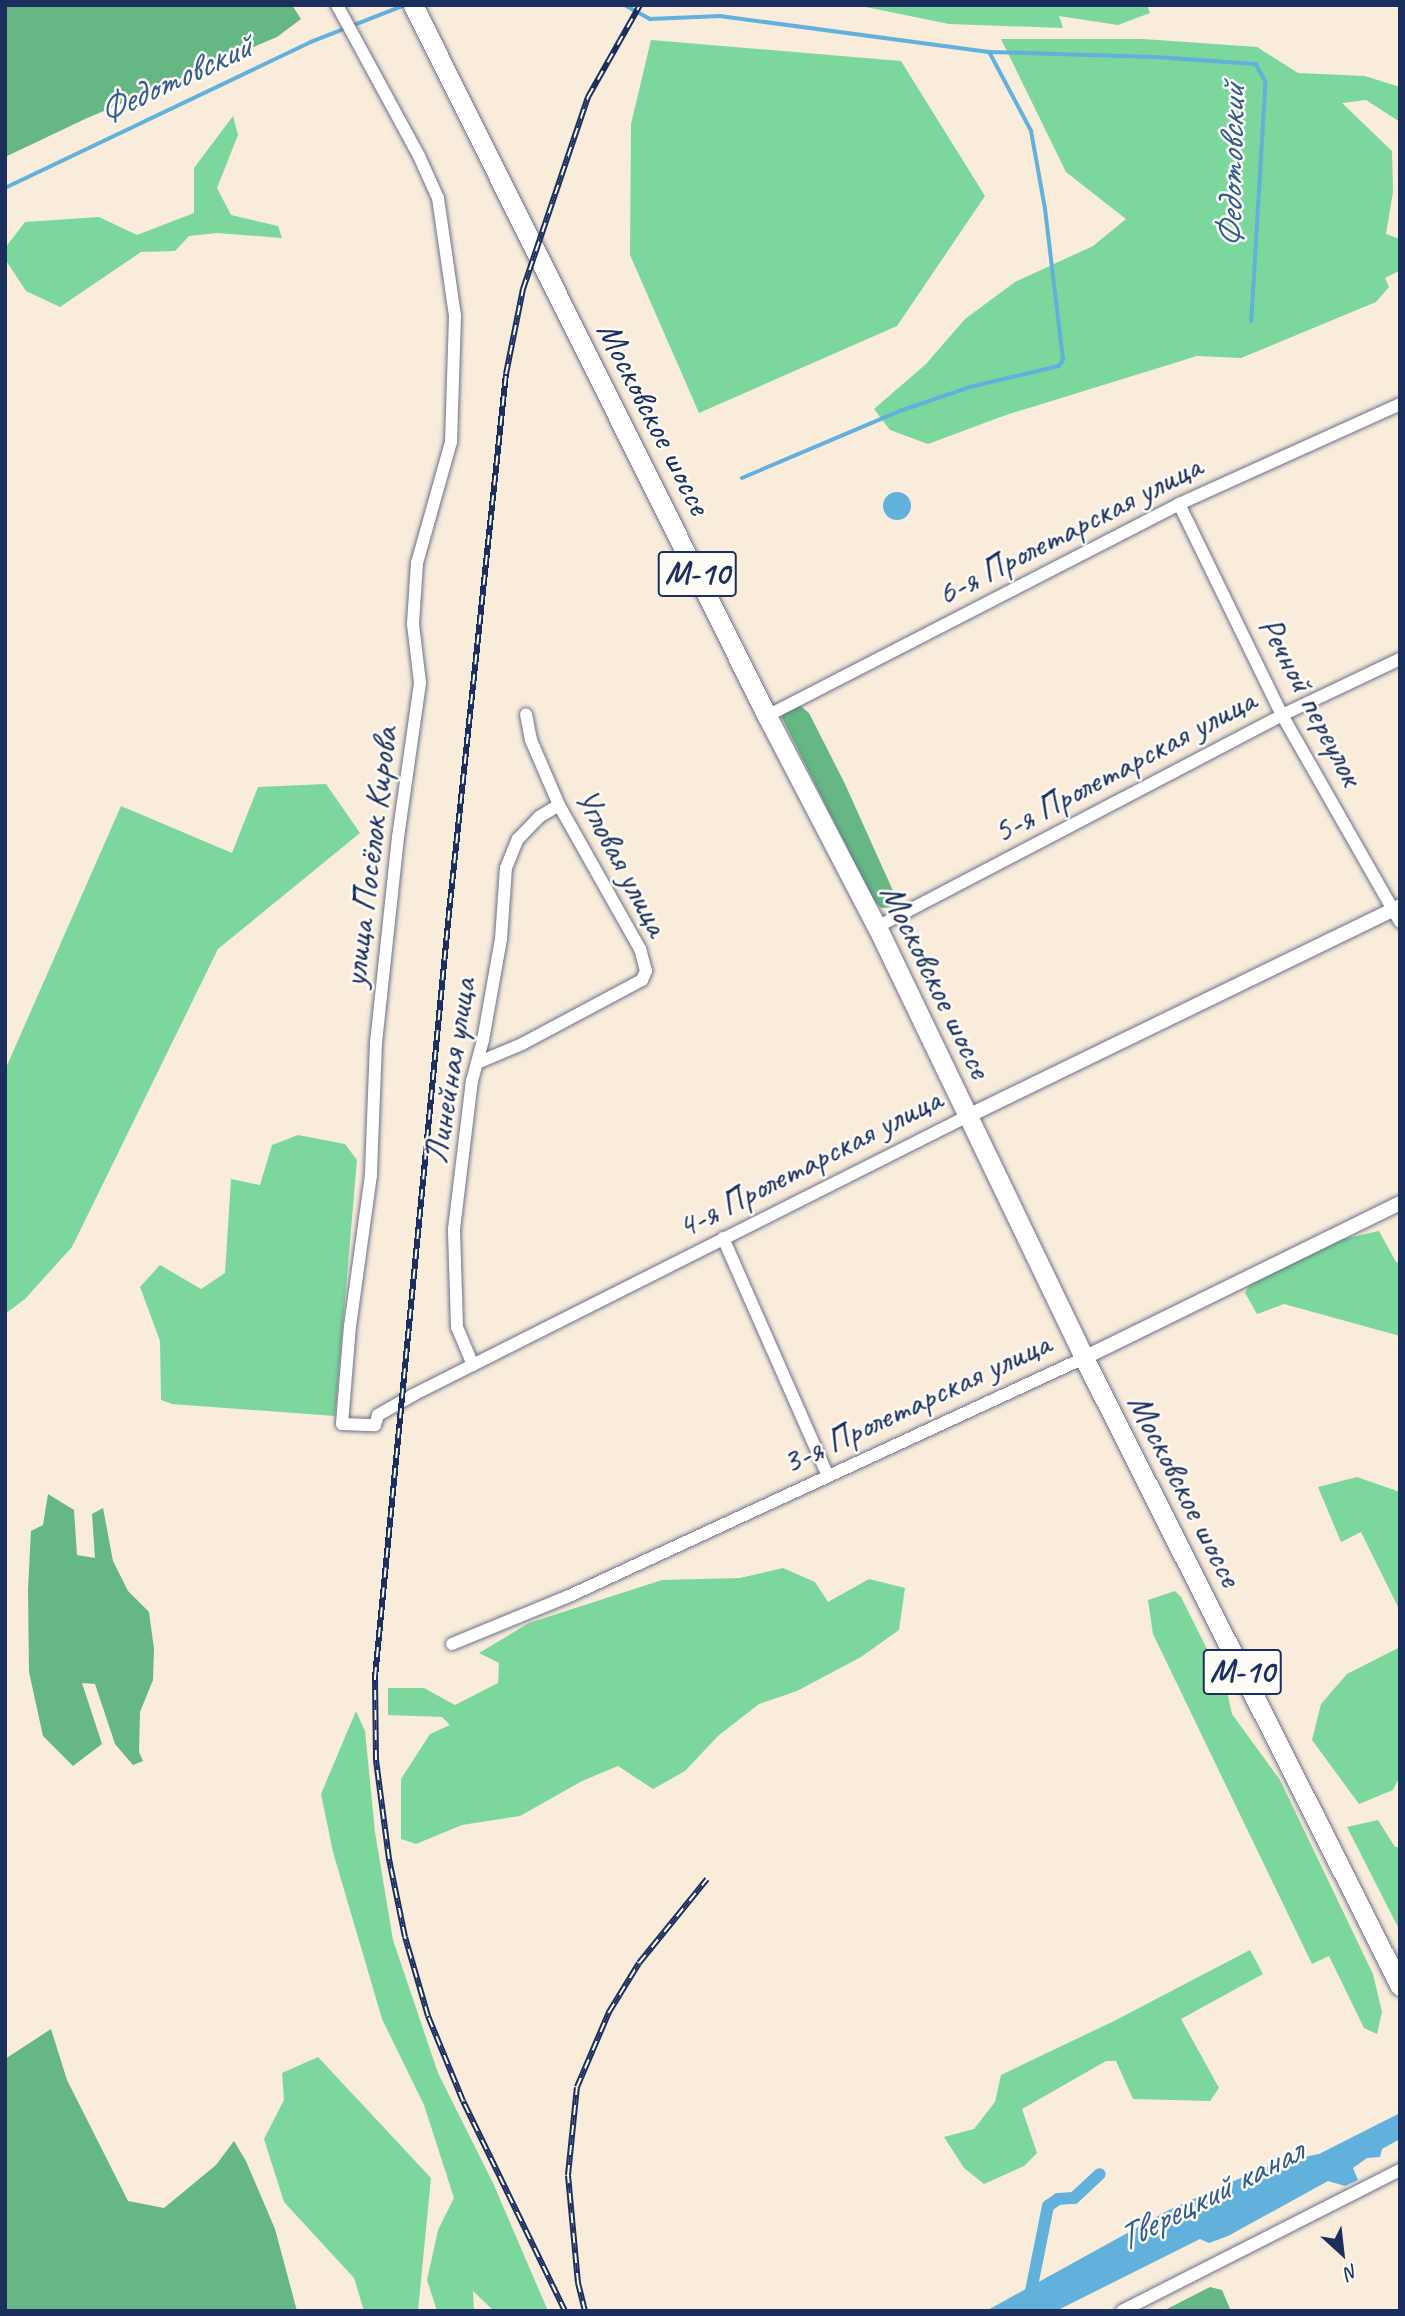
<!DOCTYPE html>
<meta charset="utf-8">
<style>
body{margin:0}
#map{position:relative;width:1405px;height:2316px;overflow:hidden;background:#f9ecdb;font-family:Caveat,sans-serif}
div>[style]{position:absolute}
.green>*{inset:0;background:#7cd79d}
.forest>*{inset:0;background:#65b884}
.water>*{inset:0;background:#61b1dc}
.round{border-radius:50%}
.stream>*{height:3.5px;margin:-1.75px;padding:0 1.75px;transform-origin:1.75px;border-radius:1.75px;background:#61b1dc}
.canal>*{height:12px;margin:-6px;padding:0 6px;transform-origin:6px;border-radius:6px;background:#61b1dc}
.roads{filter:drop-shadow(0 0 2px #69718a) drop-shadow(0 0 2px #69718a)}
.minor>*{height:12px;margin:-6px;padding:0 6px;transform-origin:6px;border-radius:6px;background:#fff}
.tertiary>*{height:14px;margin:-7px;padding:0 7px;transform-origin:7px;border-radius:7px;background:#fff}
.trunk>*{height:19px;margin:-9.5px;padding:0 9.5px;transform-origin:9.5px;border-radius:9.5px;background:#fff}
.rail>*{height:6px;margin-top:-3px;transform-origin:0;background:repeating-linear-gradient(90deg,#fdfcf7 0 10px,#1b2f5e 0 20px);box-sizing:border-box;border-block:2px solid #1b2f5e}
span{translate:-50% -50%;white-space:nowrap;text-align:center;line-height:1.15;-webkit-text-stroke:5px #fdfcf7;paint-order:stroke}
.shield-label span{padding:2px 5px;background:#fdfcf7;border:2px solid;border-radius:5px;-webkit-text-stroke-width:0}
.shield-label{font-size:33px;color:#1b2f5e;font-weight:700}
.street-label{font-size:35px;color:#1b2f5e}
.water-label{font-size:37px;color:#345c8a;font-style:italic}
.frame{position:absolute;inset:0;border:7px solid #1b2f5e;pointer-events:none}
.north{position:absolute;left:1307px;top:2218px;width:70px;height:70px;-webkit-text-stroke:5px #fdfcf7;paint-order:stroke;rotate:153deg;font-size:19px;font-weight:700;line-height:28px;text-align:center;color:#1b2f5e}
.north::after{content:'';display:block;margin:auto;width:24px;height:32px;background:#1b2f5e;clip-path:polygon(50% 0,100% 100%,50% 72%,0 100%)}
</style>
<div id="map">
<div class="green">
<div style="clip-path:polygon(856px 5px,1147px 5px,1150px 13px,1118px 25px,1059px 16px,1063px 28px,949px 24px)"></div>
<div style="clip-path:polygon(1001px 39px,1143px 39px,1257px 47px,1298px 73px,1365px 76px,1400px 87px,1400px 122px,1366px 100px,1342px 103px,1392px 151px,1393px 192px,1386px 234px,1400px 239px,1399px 271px,1385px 278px,1389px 287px,1376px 302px,1241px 358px,1197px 356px,1006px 415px,928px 444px,890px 430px,874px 409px,926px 364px,965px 319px,1015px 282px,1093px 246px,1126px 219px,1066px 172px)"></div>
<div style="clip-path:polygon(651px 40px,901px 61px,985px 196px,897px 326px,699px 413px,630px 255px,631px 124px)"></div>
<div style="clip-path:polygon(233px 116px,238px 135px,217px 188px,231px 215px,278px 226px,282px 238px,217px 233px,189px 236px,175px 251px,141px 252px,60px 307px,26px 291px,5px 259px,5px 248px,25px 222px,99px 217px,137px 235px,194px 213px,194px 168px)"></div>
<div style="clip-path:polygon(326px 784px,360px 833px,218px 949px,72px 1247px,25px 1299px,5px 1314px,5px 1070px,121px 806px,232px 853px,258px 787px)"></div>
<div style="clip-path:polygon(298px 1135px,345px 1144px,357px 1160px,335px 1416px,172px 1404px,161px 1400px,160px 1341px,140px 1287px,160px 1265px,201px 1289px,225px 1273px,231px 1179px,260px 1185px,272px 1145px)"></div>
<div style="clip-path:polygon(1379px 1231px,1396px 1262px,1400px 1263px,1400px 1336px,1284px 1304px,1257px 1314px,1245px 1293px,1250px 1284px,1338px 1240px)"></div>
<div style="clip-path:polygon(1357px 1477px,1400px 1492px,1400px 1611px,1361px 1532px,1341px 1542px,1318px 1487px)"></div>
<div style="clip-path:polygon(783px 1568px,815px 1582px,828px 1602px,869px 1579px,905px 1588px,899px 1630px,861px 1657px,797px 1691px,759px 1704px,718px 1736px,685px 1771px,653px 1789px,618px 1766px,582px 1781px,520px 1816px,462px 1825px,416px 1844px,401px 1839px,401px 1779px,430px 1734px,450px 1725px,442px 1717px,388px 1715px,388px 1688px,424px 1688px,455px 1705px,498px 1683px,499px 1663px,479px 1653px,529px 1623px,662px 1580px,740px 1578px)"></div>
<div style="clip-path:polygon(1175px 1591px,1181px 1597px,1226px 1687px,1232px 1714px,1280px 1780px,1373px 1974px,1382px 2012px,1377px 2034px,1364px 2028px,1329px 1956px,1312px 1964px,1153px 1634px,1148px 1600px)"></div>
<div style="clip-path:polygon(1400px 1647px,1400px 1776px,1393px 1790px,1359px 1804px,1312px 1740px,1321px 1704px,1347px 1674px)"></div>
<div style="clip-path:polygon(356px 1711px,365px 1731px,375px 1832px,393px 1940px,438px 2073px,493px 2183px,548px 2311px,494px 2311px,473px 2291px,474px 2311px,437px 2311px,427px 2280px,438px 2230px,454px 2198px,424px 2105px,382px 2019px,333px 1852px,321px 1794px)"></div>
<div style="clip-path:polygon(1378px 1820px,1395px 1847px,1400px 1847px,1400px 1931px,1347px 1827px)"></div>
<div style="clip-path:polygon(1250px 1950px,1263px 1974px,1181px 2019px,1219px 2088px,1210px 2101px,1133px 2099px,1116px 2061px,1106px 2061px,1022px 2109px,1037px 2153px,1024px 2166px,984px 2184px,964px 2168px,944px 2137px,974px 2129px,995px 2102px,1001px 2075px,1114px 2021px)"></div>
<div style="clip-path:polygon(318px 2057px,431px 2178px,418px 2311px,364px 2311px,354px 2278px,284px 2202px,264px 2139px,284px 2100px,282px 2073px)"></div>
</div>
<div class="forest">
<div style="clip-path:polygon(5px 5px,292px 5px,301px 19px,277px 37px,85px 119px,5px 157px)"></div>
<div style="clip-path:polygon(798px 704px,809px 713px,845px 784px,898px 902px,895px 907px,881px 908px,873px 899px,782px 718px,784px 712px)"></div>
<div style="clip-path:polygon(48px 1494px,74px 1510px,77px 1555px,95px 1558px,92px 1514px,103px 1508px,113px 1561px,128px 1591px,149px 1612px,154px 1649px,153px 1680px,140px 1712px,139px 1752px,143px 1761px,133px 1765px,115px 1744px,95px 1684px,82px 1683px,102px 1744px,73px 1766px,43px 1736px,29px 1672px,28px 1589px,31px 1531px,43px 1525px)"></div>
<div style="clip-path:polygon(51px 2029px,67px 2080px,128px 2201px,164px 2208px,216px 2165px,234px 2141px,246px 2161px,275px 2229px,297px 2311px,5px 2311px,5px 2059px)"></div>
<div style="clip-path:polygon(1210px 2287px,1222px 2290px,1231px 2311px,1163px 2311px)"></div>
</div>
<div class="water">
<div class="round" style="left:883px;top:492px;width:28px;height:28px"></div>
<div style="clip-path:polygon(1400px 2113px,1400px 2139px,1382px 2149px,1380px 2157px,1367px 2158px,1353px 2168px,1358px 2180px,1345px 2186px,1328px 2181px,1228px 2236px,1209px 2243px,1200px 2239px,1056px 2311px,986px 2311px,1169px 2210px,1274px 2163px,1319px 2154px)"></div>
</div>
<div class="stream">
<div style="left:625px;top:5px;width:29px;rotate:29deg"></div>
<div style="left:650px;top:19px;width:70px;rotate:-2.5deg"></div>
<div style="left:720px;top:16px;width:271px;rotate:7.6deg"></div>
<div style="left:989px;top:52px;width:166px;rotate:1.7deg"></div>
<div style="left:1155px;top:57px;width:101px;rotate:4deg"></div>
<div style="left:1256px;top:64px;width:21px;rotate:61deg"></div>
<div style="left:1266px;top:82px;width:239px;rotate:93.4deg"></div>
<div style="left:5px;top:188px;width:339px;rotate:-25.5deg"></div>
<div style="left:311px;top:42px;width:101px;rotate:-21.5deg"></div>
<div style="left:742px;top:478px;width:172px;rotate:-23deg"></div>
<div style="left:900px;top:411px;width:74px;rotate:-18.9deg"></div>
<div style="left:970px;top:387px;width:91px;rotate:-13.3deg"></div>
<div style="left:1059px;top:366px;width:7px;rotate:-56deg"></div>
<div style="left:1063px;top:360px;width:152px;rotate:-96.8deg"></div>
<div style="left:1045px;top:209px;width:79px;rotate:-100.2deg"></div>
<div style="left:1031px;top:131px;width:89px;rotate:-118deg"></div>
</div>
<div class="canal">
<div style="left:1027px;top:2311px;width:107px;rotate:-78.7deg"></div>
<div style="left:1048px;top:2206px;width:12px;rotate:-35deg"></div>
<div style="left:1058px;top:2199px;width:16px;rotate:-4deg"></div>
<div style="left:1074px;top:2198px;width:35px;rotate:-43deg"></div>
</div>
<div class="roads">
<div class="minor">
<div style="left:337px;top:5px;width:172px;rotate:61.5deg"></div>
<div style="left:419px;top:156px;width:46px;rotate:65.7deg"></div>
<div style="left:438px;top:198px;width:119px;rotate:81.8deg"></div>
<div style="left:455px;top:316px;width:126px;rotate:91.8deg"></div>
<div style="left:451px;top:442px;width:126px;rotate:105.7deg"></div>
<div style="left:417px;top:563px;width:61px;rotate:93.8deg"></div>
<div style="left:413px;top:624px;width:59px;rotate:83.2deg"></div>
<div style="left:420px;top:683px;width:156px;rotate:98.1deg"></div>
<div style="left:398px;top:837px;width:206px;rotate:96.1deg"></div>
<div style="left:376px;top:1042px;width:133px;rotate:92.2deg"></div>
<div style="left:371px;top:1175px;width:152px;rotate:97.9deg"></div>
<div style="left:350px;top:1326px;width:98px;rotate:94.7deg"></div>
<div style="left:342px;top:1424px;width:33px;rotate:2deg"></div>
<div style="left:375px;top:1425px;width:10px;rotate:-73deg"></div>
<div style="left:378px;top:1415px;width:40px;rotate:-29.7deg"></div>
<div style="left:413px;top:1395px;width:619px;rotate:-26.69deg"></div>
<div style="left:1179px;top:504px;width:235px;rotate:64deg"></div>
<div style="left:1282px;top:715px;width:238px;rotate:60.3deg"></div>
<div style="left:767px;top:716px;width:463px;rotate:-27.2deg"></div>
<div style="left:1179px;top:504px;width:243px;rotate:-24.3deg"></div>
<div style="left:877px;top:927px;width:457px;rotate:-27.6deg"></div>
<div style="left:1282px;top:715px;width:131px;rotate:-25.4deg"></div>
<div style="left:477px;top:1063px;width:49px;rotate:-22.9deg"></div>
<div style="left:522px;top:1044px;width:136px;rotate:-28.1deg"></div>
<div style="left:642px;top:980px;width:10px;rotate:-66deg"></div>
<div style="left:646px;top:971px;width:23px;rotate:-105deg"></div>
<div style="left:640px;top:949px;width:165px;rotate:-119.4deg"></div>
<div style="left:559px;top:805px;width:71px;rotate:-113.3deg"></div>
<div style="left:531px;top:740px;width:26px;rotate:-101deg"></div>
<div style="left:723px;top:1238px;width:260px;rotate:66.2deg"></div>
<div style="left:473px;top:1365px;width:41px;rotate:-112.8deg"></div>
<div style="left:457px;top:1327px;width:98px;rotate:-91.8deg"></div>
<div style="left:454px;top:1229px;width:149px;rotate:-83.1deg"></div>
<div style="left:472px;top:1081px;width:42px;rotate:-75deg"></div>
<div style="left:483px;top:1040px;width:103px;rotate:-79.9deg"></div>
<div style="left:501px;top:939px;width:71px;rotate:-86deg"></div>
<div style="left:506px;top:868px;width:31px;rotate:-68deg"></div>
<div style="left:518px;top:839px;width:30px;rotate:-46deg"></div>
<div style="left:539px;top:817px;width:23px;rotate:-31deg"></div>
<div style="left:452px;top:1644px;width:126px;rotate:-22.3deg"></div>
<div style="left:569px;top:1596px;width:567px;rotate:-24.8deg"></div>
<div style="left:1122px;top:2311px;width:312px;rotate:-26.9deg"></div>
</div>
<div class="tertiary">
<div style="left:966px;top:1117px;width:483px;rotate:-25.9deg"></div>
<div style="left:1084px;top:1358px;width:352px;rotate:-26.1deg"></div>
</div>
<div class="trunk">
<div style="left:413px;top:5px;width:794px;rotate:63.53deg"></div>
<div style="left:767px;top:716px;width:238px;rotate:62.5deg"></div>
<div style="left:877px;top:927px;width:478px;rotate:64.3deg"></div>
<div style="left:1084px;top:1358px;width:703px;rotate:63.29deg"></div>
</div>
</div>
<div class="rail">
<div style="left:565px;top:2311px;width:233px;rotate:-115.9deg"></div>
<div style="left:463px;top:2101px;width:92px;rotate:-112.4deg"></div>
<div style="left:428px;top:2016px;width:82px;rotate:-106.2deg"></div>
<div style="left:405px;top:1937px;width:80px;rotate:-101.6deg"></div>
<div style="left:389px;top:1859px;width:100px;rotate:-97.5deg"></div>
<div style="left:376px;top:1760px;width:83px;rotate:-90.7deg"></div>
<div style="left:375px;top:1677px;width:778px;rotate:-84.47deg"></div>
<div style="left:450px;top:903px;width:532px;rotate:-83.96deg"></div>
<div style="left:506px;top:374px;width:87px;rotate:-78.7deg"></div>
<div style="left:523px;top:289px;width:203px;rotate:-71.3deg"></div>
<div style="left:588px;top:97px;width:106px;rotate:-60.5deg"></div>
<div style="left:585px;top:2311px;width:29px;rotate:-104deg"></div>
<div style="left:578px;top:2283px;width:108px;rotate:-95.3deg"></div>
<div style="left:568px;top:2175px;width:88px;rotate:-84.2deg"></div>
<div style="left:577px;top:2087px;width:82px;rotate:-66.9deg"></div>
<div style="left:609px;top:2012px;width:57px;rotate:-58.5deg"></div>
<div style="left:639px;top:1963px;width:108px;rotate:-51deg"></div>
</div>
<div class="shield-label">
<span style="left:697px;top:574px">М-10</span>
<span style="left:1242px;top:1672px">М-10</span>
</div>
<div class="street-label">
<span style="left:654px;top:418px;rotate:63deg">Московское шоссе</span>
<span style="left:1069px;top:530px;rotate:-27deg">6-я Пролетарская улица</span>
<span style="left:1311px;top:701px;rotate:62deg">Речной переулок</span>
<span style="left:1124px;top:766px;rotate:-28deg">5-я Пролетарская улица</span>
<span style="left:370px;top:857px;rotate:-83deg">улица Посёлок Кирова</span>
<span style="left:622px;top:862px;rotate:62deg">Угловая улица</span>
<span style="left:936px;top:981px;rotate:64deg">Московское шоссе</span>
<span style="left:450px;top:1071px;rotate:-81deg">Линейная улица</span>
<span style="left:809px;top:1163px;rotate:-27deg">4-я Пролетарская улица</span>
<span style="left:916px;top:1403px;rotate:-25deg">3-я Пролетарская улица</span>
<span style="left:1185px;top:1490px;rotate:63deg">Московское шоссе</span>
</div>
<div class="water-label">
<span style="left:174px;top:79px;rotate:-25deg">Федотовский</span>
<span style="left:1231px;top:167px;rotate:-89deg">Федотовский</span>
<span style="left:1209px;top:2195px;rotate:-27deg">Тверецкий канал</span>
</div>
<div class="frame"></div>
<div class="north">N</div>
</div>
